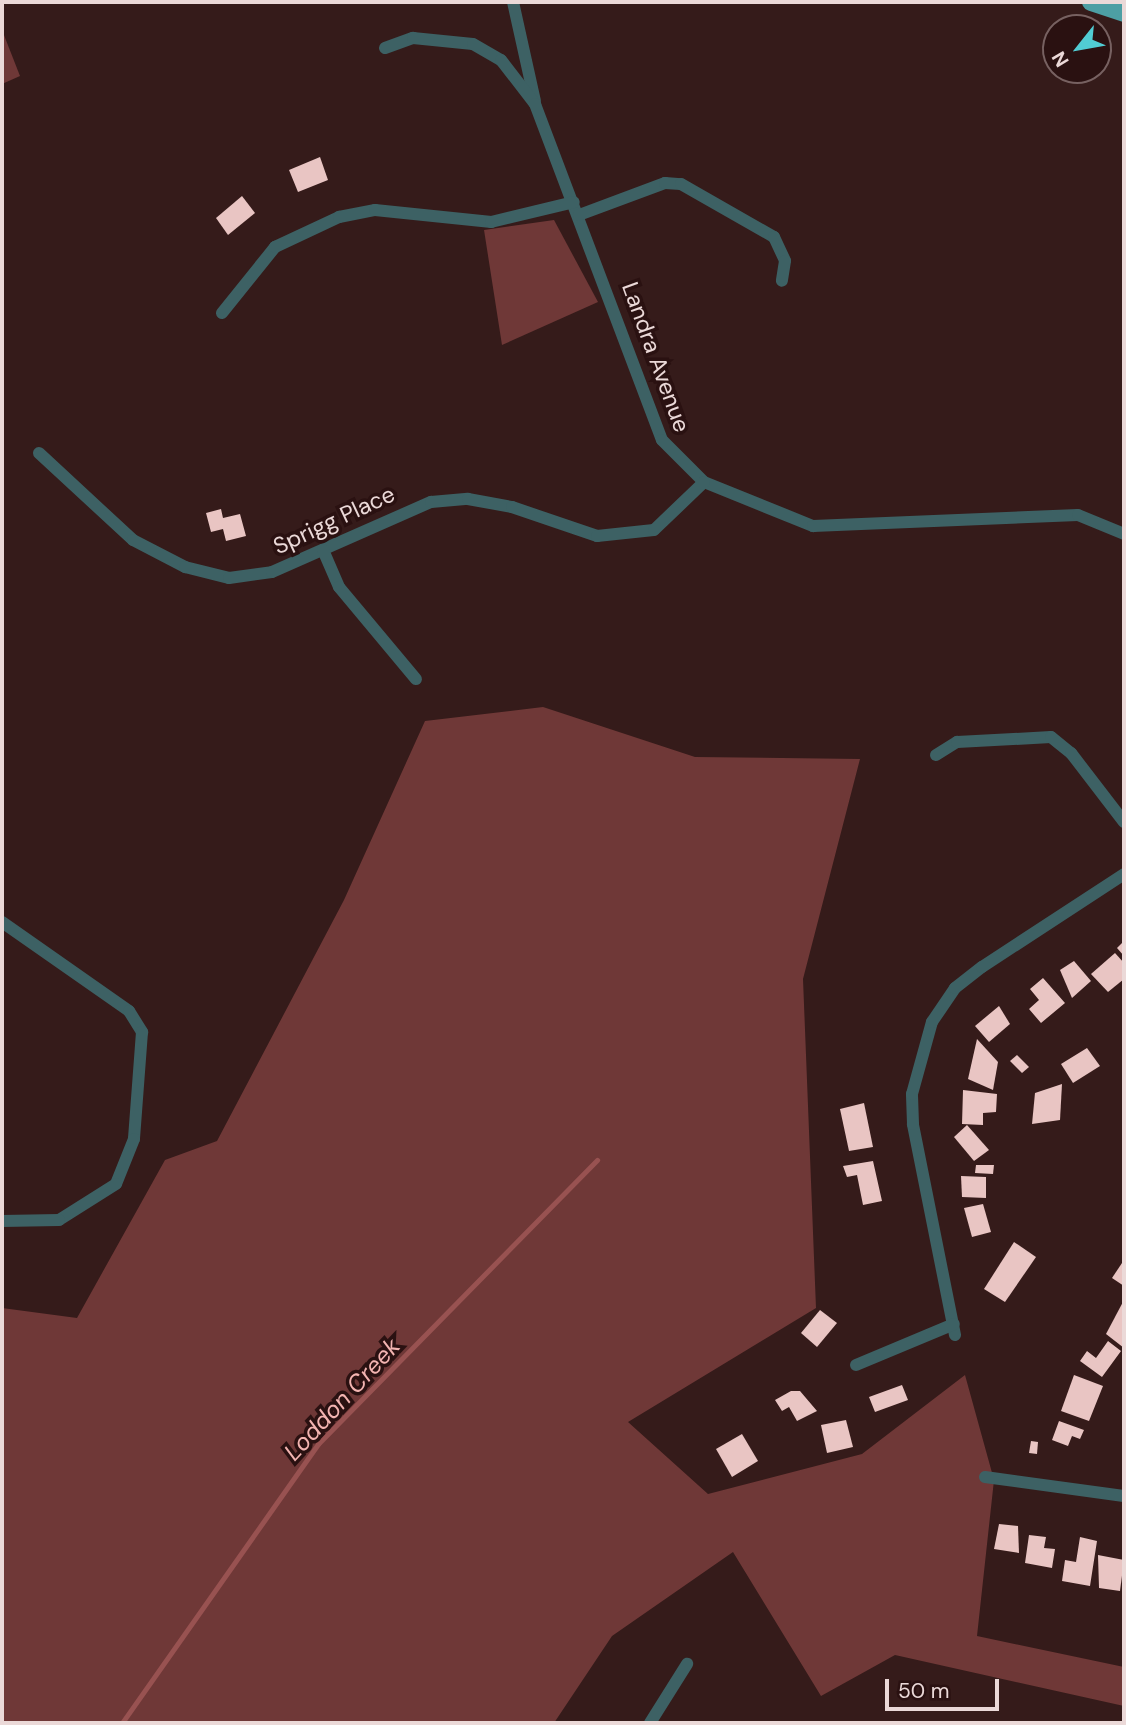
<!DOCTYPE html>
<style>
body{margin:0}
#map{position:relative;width:1126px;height:1725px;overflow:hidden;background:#351b1a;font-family:"DM Sans",sans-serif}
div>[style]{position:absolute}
.green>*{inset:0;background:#6f3837}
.stream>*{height:4.5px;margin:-2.25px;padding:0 2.25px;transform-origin:2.25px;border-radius:2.25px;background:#985251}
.building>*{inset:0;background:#e9c5c3}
.minor>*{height:12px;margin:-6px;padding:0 6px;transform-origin:6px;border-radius:6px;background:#3d6164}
.primary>*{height:18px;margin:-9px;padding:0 9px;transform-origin:9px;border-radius:9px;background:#4d9fa4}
span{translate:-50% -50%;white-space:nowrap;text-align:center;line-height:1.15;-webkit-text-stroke:7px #2a1111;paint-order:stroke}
.street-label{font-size:23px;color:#ebd9d8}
.water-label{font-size:24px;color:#f3b4b1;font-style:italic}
.frame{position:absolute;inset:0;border:4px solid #ebd9d8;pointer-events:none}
.north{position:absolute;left:1042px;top:14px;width:70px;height:70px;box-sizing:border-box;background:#2a1111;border:2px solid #776161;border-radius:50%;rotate:239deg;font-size:19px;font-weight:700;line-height:28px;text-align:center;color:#ebd9d8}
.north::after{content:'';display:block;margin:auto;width:24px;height:32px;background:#51ccd3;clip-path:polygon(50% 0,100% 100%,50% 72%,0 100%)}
.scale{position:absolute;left:885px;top:1679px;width:114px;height:32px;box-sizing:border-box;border:4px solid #ebd9d8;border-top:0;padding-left:9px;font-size:21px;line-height:24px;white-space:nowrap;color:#ebd9d8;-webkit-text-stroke:5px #2a1111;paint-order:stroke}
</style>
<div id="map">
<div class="green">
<div style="clip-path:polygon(2px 30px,20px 76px,2px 84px)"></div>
<div style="clip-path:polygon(554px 220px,598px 302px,502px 345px,484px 230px)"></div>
<div style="clip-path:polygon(543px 707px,695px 757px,860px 759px,803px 979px,816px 1308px,628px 1422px,708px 1494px,862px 1454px,965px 1375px,994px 1480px,977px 1636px,1124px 1667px,1124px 1706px,895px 1655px,821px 1696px,733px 1552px,612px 1636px,554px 1723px,2px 1723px,2px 1308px,77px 1318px,165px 1160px,217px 1141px,344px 900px,425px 721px)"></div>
</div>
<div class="stream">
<div style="left:122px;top:1723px;width:341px;rotate:-54.9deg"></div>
<div style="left:318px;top:1444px;width:398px;rotate:-45.5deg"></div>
</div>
<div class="building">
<div style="clip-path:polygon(320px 157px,328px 180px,298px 192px,289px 170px)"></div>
<div style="clip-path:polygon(242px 196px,255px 213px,228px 235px,216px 218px)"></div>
<div style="clip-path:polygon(221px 509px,223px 518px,240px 514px,246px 536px,226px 541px,223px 529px,211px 532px,206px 513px)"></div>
<div style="clip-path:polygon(1124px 941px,1124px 956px,1117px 948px)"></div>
<div style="clip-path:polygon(1115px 953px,1124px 963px,1124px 979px,1108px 992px,1091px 974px)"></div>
<div style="clip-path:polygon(1074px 961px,1091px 981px,1072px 998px,1060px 970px)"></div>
<div style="clip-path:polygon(1043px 978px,1065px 1003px,1041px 1023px,1029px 1009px,1039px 1000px,1030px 989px)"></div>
<div style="clip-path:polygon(999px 1006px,1010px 1024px,989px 1042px,975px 1026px)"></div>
<div style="clip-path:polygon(977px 1039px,998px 1062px,993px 1090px,968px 1079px)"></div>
<div style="clip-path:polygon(1087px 1048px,1100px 1066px,1073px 1083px,1061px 1064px)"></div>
<div style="clip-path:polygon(1017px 1055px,1029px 1067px,1022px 1073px,1010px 1061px)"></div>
<div style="clip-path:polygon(1062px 1084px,1060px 1120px,1032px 1124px,1035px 1093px)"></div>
<div style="clip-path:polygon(963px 1090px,997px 1094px,996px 1112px,983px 1113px,983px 1125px,962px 1124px)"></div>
<div style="clip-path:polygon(864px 1103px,873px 1147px,849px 1151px,840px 1109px)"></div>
<div style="clip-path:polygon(967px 1125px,989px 1150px,974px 1161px,954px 1137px)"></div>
<div style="clip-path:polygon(873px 1161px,882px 1201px,863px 1205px,857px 1175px,847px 1177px,843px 1166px)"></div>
<div style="clip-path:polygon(976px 1165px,994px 1165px,993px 1174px,975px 1173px)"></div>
<div style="clip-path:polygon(961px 1176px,986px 1177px,986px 1198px,962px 1197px)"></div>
<div style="clip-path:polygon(983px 1204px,991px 1232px,972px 1237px,964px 1208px)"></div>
<div style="clip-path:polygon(1014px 1242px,1036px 1257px,1005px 1302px,984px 1289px)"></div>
<div style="clip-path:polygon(1124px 1260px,1124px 1286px,1112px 1278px)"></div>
<div style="clip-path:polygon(1124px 1300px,1124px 1348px,1106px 1334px)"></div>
<div style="clip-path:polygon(820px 1310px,837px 1323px,817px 1347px,801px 1333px)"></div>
<div style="clip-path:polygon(1108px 1341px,1121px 1351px,1102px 1377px,1080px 1361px,1087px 1351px,1096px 1358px)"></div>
<div style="clip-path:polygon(1074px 1375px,1103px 1386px,1089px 1421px,1061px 1411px)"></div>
<div style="clip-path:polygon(902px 1385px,908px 1400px,875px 1412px,869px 1397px)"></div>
<div style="clip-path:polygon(791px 1391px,800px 1391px,817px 1411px,797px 1421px,789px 1407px,782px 1411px,775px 1400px)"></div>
<div style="clip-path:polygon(846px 1420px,853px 1447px,827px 1453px,821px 1425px)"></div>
<div style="clip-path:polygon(1059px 1421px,1084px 1430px,1080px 1439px,1072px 1436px,1068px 1446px,1052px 1440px)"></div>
<div style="clip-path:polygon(742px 1434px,758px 1461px,732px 1477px,716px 1449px)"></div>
<div style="clip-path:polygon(1031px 1441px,1038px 1442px,1037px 1454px,1029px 1453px)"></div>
<div style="clip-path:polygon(999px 1524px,1018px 1526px,1019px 1553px,994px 1549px)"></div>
<div style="clip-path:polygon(1029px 1535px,1046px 1537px,1044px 1548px,1055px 1549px,1052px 1568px,1025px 1563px)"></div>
<div style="clip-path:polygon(1080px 1537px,1097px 1541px,1090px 1586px,1062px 1581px,1065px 1560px,1076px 1562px)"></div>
<div style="clip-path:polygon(1098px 1555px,1124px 1560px,1120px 1591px,1099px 1588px)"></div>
</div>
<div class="minor">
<div style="left:513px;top:2px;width:101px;rotate:77.5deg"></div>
<div style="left:385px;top:48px;width:30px;rotate:-20deg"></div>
<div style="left:413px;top:38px;width:60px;rotate:5.7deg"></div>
<div style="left:473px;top:44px;width:32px;rotate:30deg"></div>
<div style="left:501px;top:60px;width:56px;rotate:52.3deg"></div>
<div style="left:535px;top:104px;width:359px;rotate:69.3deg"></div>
<div style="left:662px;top:440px;width:59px;rotate:45deg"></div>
<div style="left:704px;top:482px;width:118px;rotate:22deg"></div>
<div style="left:813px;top:526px;width:265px;rotate:-2.4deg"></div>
<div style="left:1078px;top:515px;width:50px;rotate:22.4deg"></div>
<div style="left:579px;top:215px;width:92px;rotate:-20.4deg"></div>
<div style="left:665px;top:183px;width:16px;rotate:4deg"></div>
<div style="left:681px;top:184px;width:107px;rotate:29.7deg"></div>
<div style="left:774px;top:237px;width:26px;rotate:65deg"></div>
<div style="left:785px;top:261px;width:20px;rotate:99deg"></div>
<div style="left:222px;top:313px;width:85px;rotate:-51.2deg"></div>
<div style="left:275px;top:247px;width:71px;rotate:-25.1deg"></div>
<div style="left:339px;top:217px;width:37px;rotate:-11deg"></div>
<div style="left:375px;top:210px;width:117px;rotate:5.9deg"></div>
<div style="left:491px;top:222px;width:85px;rotate:-13.5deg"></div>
<div style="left:39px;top:453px;width:128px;rotate:42.8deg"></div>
<div style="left:133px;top:540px;width:59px;rotate:27.4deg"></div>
<div style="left:185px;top:567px;width:45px;rotate:14deg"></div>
<div style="left:229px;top:578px;width:43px;rotate:-7.9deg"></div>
<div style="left:272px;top:572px;width:174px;rotate:-23.8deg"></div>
<div style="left:431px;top:502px;width:37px;rotate:-5deg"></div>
<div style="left:468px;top:499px;width:45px;rotate:10.3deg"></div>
<div style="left:512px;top:507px;width:90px;rotate:18.8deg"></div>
<div style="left:597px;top:536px;width:57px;rotate:-6deg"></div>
<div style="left:654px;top:530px;width:69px;rotate:-43.8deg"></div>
<div style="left:323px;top:550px;width:40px;rotate:66.6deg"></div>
<div style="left:339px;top:587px;width:120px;rotate:50.1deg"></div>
<div style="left:936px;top:755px;width:25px;rotate:-32deg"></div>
<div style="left:957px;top:742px;width:94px;rotate:-3deg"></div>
<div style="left:1051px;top:737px;width:26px;rotate:39deg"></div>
<div style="left:1071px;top:753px;width:87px;rotate:52.5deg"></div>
<div style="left:2px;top:922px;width:155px;rotate:35deg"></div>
<div style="left:129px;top:1011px;width:25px;rotate:58deg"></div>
<div style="left:142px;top:1032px;width:107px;rotate:94.3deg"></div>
<div style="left:134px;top:1139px;width:48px;rotate:111.8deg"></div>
<div style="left:116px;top:1184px;width:67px;rotate:147.7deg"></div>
<div style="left:59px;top:1220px;width:57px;rotate:179deg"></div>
<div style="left:955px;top:1335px;width:215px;rotate:-101.3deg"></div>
<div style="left:913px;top:1124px;width:30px;rotate:-92deg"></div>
<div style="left:912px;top:1094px;width:75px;rotate:-74.5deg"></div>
<div style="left:932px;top:1022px;width:41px;rotate:-55.9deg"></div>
<div style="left:955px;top:988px;width:34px;rotate:-38deg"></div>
<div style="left:982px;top:967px;width:170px;rotate:-33.2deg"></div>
<div style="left:856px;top:1365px;width:106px;rotate:-22.7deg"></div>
<div style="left:985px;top:1477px;width:140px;rotate:7.8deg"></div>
<div style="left:650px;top:1723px;width:70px;rotate:-57.9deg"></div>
</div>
<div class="primary">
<div style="left:1091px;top:2px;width:35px;rotate:18deg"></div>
</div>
<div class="street-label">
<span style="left:656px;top:357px;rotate:70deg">Landra Avenue</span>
<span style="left:334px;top:520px;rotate:-25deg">Sprigg Place</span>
</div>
<div class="water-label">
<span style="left:342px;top:1399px;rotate:-47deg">Loddon Creek</span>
</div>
<div class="frame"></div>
<div class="north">N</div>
<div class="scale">50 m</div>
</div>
